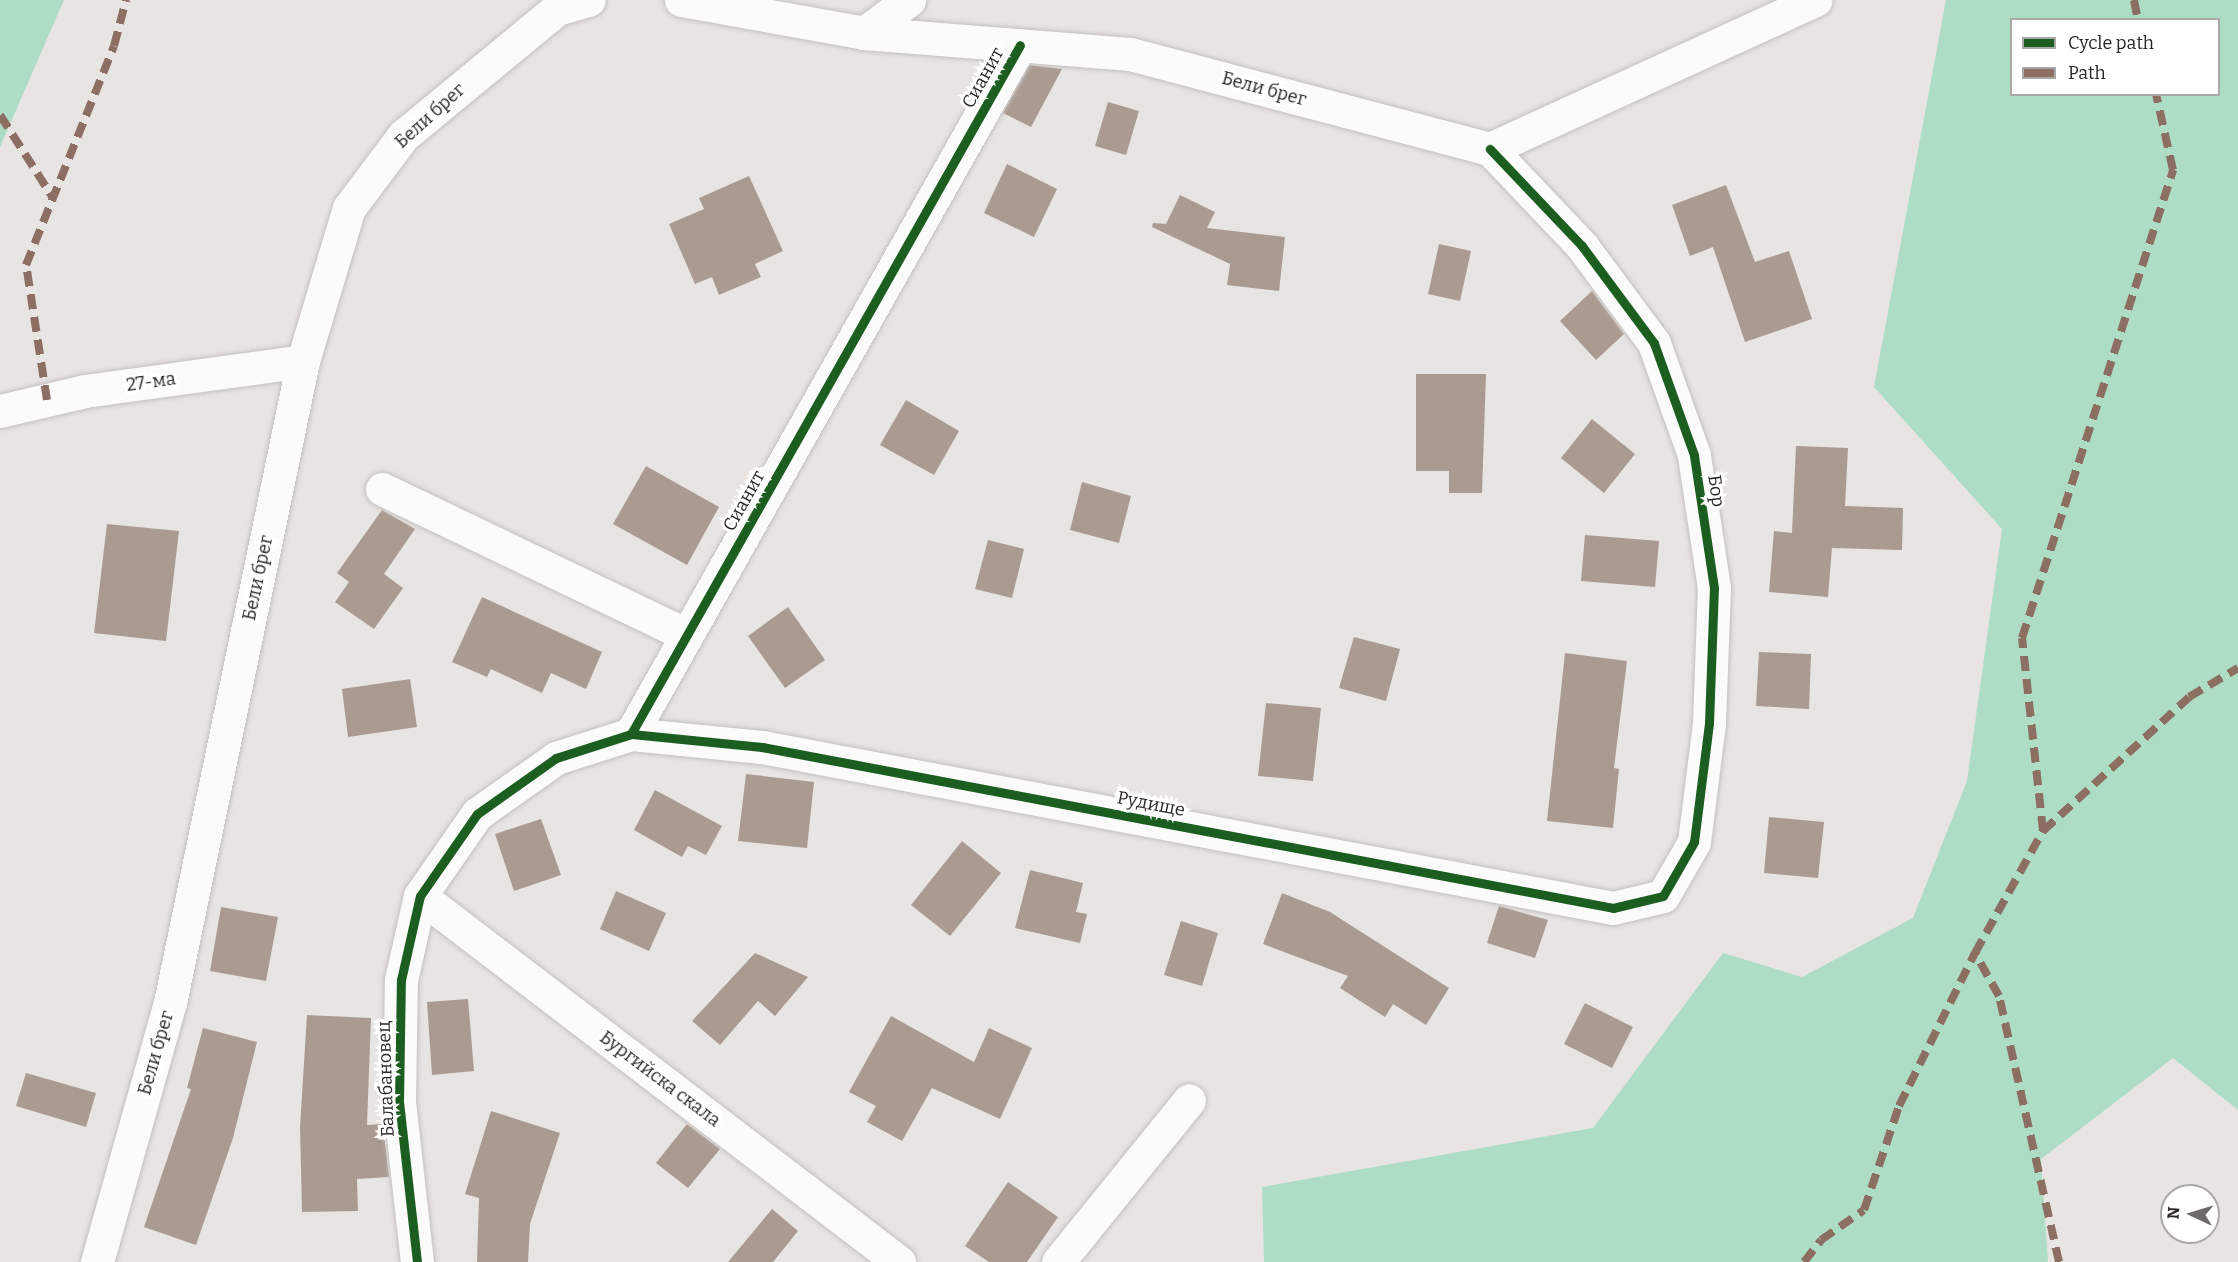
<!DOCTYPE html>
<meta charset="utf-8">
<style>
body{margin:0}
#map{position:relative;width:2238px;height:1262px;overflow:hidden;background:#e7e4e2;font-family:Bitter,serif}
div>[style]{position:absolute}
.green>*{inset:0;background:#aeddc5}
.building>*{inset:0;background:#aa9b92}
.roads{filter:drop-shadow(0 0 2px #c3c0bf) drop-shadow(0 0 2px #c3c0bf)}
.minor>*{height:33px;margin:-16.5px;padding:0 16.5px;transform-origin:16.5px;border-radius:16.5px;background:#fbfbfb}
.quiet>*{height:8px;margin-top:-4px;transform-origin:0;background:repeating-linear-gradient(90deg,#8d6e63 0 15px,transparent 0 23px)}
.cycleway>*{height:9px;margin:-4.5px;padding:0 4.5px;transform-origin:4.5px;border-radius:4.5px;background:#1b5e20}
span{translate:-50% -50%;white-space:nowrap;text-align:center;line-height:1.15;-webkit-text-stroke:6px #fff;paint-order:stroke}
.street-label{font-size:18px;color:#2a2726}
.legend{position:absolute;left:2010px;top:18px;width:210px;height:78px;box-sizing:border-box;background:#fff;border:2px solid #aaa9a8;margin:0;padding:8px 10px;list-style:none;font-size:18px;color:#2a2726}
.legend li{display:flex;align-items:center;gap:12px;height:30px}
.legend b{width:30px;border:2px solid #aaa9a8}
.north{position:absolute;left:2160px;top:1184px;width:60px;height:60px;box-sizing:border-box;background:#fff;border:2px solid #aaa9a8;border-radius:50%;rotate:274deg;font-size:16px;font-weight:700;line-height:24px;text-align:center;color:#2a2726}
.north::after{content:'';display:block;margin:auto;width:21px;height:27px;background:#6c6968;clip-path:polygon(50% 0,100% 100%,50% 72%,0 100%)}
</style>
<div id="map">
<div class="green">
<div style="clip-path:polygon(0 0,64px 0,0 147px)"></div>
<div style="clip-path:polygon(evenodd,1946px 0,2238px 0,2238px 1110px,2173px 1058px,2041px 1159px,2048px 1262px,1264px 1262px,1262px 1187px,1593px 1128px,1723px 953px,1802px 977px,1913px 918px,1967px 781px,2002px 529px,1874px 387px,1946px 0,2012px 20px,2218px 20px,2218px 94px,2012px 94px,2012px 20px)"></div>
</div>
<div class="building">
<div style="clip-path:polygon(1030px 65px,1062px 69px,1031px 127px,1003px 113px)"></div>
<div style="clip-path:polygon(1108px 102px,1139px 111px,1126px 155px,1095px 146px)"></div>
<div style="clip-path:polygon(1007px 164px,1057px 189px,1034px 237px,984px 213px)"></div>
<div style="clip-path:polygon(749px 176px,783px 251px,755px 264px,761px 277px,719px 295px,712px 277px,695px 284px,669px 224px,704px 209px,699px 198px)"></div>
<div style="clip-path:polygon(1726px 185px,1755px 262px,1789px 251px,1812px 319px,1745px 342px,1713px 247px,1690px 256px,1672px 205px)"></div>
<div style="clip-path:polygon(1180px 195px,1215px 212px,1207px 228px,1285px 237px,1279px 291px,1227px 285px,1230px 264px,1152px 227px,1153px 223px,1166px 224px)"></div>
<div style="clip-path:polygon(1439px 244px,1471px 251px,1460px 301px,1428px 294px)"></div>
<div style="clip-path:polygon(1592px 291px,1624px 334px,1596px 360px,1560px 321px)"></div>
<div style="clip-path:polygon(1416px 374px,1486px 374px,1482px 493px,1449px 493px,1449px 471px,1416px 471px)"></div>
<div style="clip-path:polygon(906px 400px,959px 431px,934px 475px,880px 445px)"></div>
<div style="clip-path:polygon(1592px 419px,1635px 454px,1604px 493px,1561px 458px)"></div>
<div style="clip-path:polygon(1796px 446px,1848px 448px,1845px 506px,1903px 508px,1902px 550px,1832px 548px,1828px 597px,1769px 592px,1774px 531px,1792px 533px)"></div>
<div style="clip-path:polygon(646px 466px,719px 507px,687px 565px,613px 524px)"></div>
<div style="clip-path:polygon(1082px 482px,1131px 496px,1119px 543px,1070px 530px)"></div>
<div style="clip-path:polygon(382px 510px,415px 529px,384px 574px,403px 588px,374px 629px,335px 602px,349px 582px,337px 573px)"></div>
<div style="clip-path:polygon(107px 524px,179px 531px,166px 641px,94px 633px)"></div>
<div style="clip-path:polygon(1585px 535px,1659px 541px,1655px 587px,1581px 581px)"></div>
<div style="clip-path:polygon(988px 540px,1024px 549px,1012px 598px,975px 589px)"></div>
<div style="clip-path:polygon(482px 597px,602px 652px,586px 689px,551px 673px,542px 693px,491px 669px,487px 677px,452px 662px)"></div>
<div style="clip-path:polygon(788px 607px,825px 660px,785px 688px,748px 636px)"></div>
<div style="clip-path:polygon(1354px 637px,1400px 649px,1386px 701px,1339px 688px)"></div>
<div style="clip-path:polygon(1759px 652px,1811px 654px,1809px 709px,1756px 706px)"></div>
<div style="clip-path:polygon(1565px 653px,1627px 661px,1614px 768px,1619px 769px,1613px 828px,1547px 821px)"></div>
<div style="clip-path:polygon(410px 679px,417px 727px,348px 737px,342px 689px)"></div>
<div style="clip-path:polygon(1266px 703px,1321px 708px,1313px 781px,1258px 776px)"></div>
<div style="clip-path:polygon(746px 774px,814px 782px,807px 848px,738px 841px)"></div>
<div style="clip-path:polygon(655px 790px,722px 826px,706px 855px,688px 846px,682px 857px,634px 830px)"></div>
<div style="clip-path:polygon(1769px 817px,1824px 822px,1818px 878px,1764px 873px)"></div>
<div style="clip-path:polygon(541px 819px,561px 875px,514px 891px,495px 834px)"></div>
<div style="clip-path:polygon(962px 841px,1001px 873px,950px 936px,911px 905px)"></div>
<div style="clip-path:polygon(1030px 870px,1083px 883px,1076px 912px,1087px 914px,1080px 943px,1015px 928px)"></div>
<div style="clip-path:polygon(616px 891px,666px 913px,649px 951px,600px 929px)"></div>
<div style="clip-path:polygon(1282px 893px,1330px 912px,1449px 988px,1426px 1025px,1393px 1004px,1385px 1017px,1340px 988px,1348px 976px,1263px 944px)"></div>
<div style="clip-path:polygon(1499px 906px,1548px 920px,1535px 958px,1487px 943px)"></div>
<div style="clip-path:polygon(221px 907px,278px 917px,266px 981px,210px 971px)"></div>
<div style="clip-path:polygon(1181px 921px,1218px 933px,1202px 986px,1164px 975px)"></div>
<div style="clip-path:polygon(755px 953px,808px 977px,775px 1016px,758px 1001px,720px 1045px,692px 1021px)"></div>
<div style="clip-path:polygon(468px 999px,474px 1071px,432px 1075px,427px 1002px)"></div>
<div style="clip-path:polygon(1585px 1003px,1633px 1027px,1612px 1068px,1564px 1044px)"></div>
<div style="clip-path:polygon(307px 1015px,371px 1018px,367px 1125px,383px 1124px,389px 1177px,357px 1179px,358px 1211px,302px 1212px,300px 1127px)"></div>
<div style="clip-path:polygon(891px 1016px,974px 1062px,989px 1028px,1032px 1048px,1000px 1119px,932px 1088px,902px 1141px,867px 1122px,876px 1106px,849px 1092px)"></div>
<div style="clip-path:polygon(203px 1028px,257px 1042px,233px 1138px,196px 1245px,144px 1227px,191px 1089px,187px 1088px)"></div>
<div style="clip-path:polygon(26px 1073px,96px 1093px,86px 1127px,16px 1106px)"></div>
<div style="clip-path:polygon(491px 1111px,560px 1133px,530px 1224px,528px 1262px,477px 1262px,479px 1198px,465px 1194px)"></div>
<div style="clip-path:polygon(687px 1124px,720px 1149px,688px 1188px,656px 1163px)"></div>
<div style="clip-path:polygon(1008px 1182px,1058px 1217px,1027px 1262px,989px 1262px,965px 1246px)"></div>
<div style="clip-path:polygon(772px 1209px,798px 1231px,773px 1262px,728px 1262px)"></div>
</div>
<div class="roads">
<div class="minor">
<div style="left:681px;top:0;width:186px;rotate:10.2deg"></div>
<div style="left:864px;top:33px;width:267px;rotate:4.5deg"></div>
<div style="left:1130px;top:54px;width:372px;rotate:14.8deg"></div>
<div style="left:1490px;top:149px;width:358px;rotate:-24.6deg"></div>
<div style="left:864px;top:33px;width:56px;rotate:-36.3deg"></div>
<div style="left:0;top:411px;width:87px;rotate:-13.2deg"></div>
<div style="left:85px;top:391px;width:220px;rotate:-7.8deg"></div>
<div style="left:382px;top:489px;width:338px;rotate:25.6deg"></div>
<div style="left:631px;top:734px;width:132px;rotate:5.7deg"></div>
<div style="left:762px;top:747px;width:866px;rotate:10.71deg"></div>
<div style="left:1613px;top:908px;width:51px;rotate:-13.5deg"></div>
<div style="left:1663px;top:896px;width:62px;rotate:-60.1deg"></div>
<div style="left:1694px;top:842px;width:120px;rotate:-82.8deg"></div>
<div style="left:1709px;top:723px;width:135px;rotate:-87.9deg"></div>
<div style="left:1714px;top:588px;width:134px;rotate:-98.6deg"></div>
<div style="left:1694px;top:455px;width:119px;rotate:-109.7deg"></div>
<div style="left:1654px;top:343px;width:121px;rotate:-126.6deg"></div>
<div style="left:1582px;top:246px;width:134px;rotate:-133.5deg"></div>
<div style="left:420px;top:896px;width:603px;rotate:37.38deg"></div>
<div style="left:97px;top:1262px;width:269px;rotate:-74.3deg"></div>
<div style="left:170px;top:1003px;width:656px;rotate:-78.3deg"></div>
<div style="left:303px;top:361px;width:160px;rotate:-73.3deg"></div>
<div style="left:349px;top:208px;width:90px;rotate:-53.1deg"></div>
<div style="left:403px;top:136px;width:200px;rotate:-39.5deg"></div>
<div style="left:557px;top:9px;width:33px;rotate:-16deg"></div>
<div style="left:417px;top:1262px;width:161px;rotate:-96.4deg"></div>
<div style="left:399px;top:1102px;width:122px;rotate:-89.1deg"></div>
<div style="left:401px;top:980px;width:86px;rotate:-77.3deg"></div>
<div style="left:420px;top:896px;width:100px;rotate:-55.2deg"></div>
<div style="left:477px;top:814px;width:97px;rotate:-35.3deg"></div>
<div style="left:556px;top:758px;width:79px;rotate:-17.7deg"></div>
<div style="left:631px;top:734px;width:791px;rotate:-60.55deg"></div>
<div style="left:1058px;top:1262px;width:208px;rotate:-51deg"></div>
</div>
</div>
<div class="quiet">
<div style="left:2134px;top:0;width:20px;rotate:79deg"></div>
<div style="left:0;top:115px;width:98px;rotate:57.4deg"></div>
<div style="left:47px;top:400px;width:137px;rotate:-98.8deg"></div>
<div style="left:26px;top:265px;width:236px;rotate:-68.1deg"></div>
<div style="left:114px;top:46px;width:48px;rotate:-75.4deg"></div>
<div style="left:2043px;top:831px;width:198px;rotate:-42.5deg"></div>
<div style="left:2189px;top:697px;width:57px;rotate:-30.6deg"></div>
<div style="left:1804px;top:1262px;width:28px;rotate:-52deg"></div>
<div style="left:1821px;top:1240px;width:52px;rotate:-34.9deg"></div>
<div style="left:1864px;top:1210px;width:110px;rotate:-71.4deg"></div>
<div style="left:1899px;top:1106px;width:171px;rotate:-63.6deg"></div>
<div style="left:2059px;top:1262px;width:273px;rotate:-102.7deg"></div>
<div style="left:1999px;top:996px;width:49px;rotate:-119.2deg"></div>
<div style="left:1975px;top:953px;width:140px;rotate:-60.9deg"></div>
<div style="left:2043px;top:831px;width:194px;rotate:-96.2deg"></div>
<div style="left:2022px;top:638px;width:492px;rotate:-72.1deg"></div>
<div style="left:2173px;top:170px;width:78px;rotate:-102.6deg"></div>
</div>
<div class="cycleway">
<div style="left:631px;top:734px;width:132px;rotate:5.7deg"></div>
<div style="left:762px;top:747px;width:866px;rotate:10.71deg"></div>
<div style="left:1613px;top:908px;width:51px;rotate:-13.5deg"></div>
<div style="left:1663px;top:896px;width:62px;rotate:-60.1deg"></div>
<div style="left:1694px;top:842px;width:120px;rotate:-82.8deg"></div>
<div style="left:1709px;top:723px;width:135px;rotate:-87.9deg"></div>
<div style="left:1714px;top:588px;width:134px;rotate:-98.6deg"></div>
<div style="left:1694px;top:455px;width:119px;rotate:-109.7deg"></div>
<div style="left:1654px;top:343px;width:121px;rotate:-126.6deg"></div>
<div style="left:1582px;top:246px;width:134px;rotate:-133.5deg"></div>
<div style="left:417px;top:1262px;width:161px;rotate:-96.4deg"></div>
<div style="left:399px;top:1102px;width:122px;rotate:-89.1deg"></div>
<div style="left:401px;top:980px;width:86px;rotate:-77.3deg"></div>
<div style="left:420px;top:896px;width:100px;rotate:-55.2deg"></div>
<div style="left:477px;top:814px;width:97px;rotate:-35.3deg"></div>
<div style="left:556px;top:758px;width:79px;rotate:-17.7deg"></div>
<div style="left:631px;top:734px;width:791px;rotate:-60.55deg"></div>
</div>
<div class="street-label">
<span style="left:983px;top:78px;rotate:-61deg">Сианит</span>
<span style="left:1264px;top:89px;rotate:15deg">Бели брег</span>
<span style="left:430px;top:116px;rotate:-42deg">Бели брег</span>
<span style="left:151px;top:382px;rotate:-8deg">27-ма</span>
<span style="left:1716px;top:491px;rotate:82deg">Бор</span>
<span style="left:744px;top:501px;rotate:-61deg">Сианит</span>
<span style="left:258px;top:578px;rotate:-78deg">Бели брег</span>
<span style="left:1151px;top:804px;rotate:11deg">Рудище</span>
<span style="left:156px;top:1053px;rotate:-74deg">Бели брег</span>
<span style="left:386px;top:1079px;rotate:-92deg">Балабановец</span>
<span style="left:660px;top:1079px;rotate:37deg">Бургийска скала</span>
</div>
<ul class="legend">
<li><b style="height:8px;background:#1b5e20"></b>Cycle path</li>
<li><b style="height:8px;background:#8d6e63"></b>Path</li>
</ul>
<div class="north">N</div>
</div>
